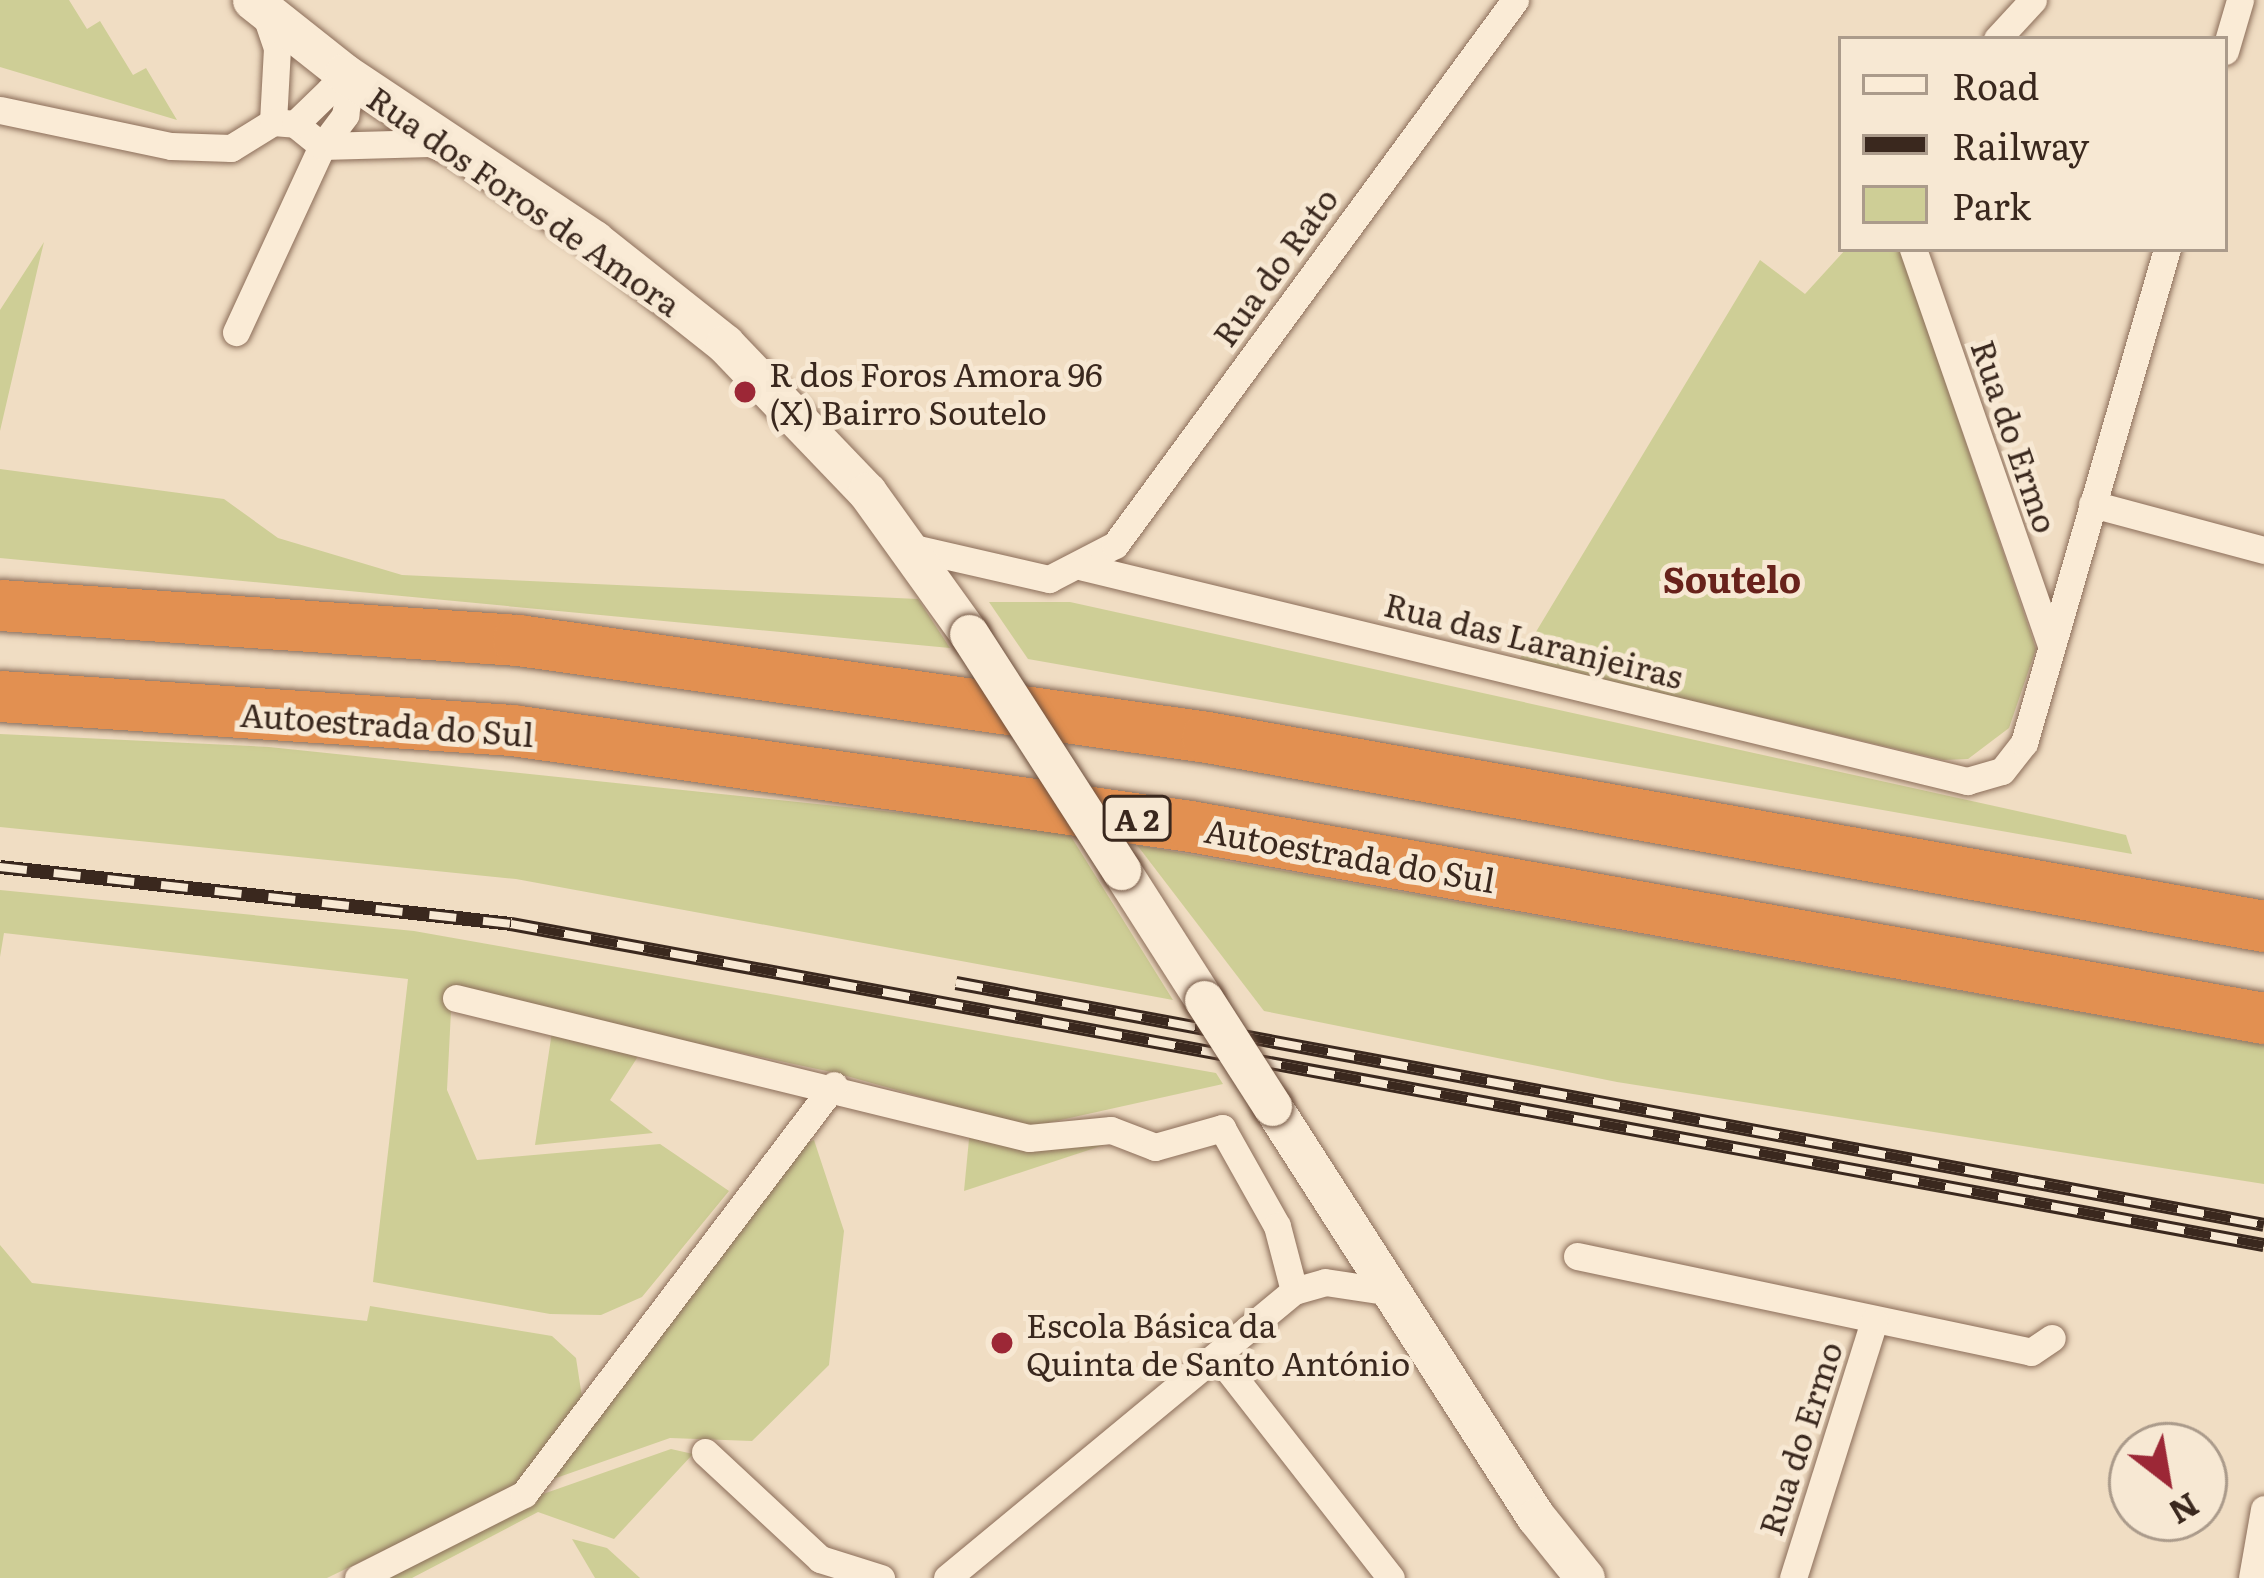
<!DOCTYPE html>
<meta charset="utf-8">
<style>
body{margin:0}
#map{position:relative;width:2264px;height:1578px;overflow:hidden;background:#f0ddc3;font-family:Literata,serif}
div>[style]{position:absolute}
.green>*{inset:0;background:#cece96}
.roads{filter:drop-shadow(0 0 3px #8b6d59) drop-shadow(0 0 3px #8b6d59)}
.minor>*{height:27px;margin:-13.5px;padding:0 13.5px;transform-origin:13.5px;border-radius:13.5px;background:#faebd6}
.secondary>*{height:39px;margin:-19.5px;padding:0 19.5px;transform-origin:19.5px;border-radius:19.5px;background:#faebd6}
.motorway>*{height:51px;margin:-25.5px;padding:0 25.5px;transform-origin:25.5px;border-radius:25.5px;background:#e29051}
.rail>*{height:14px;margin-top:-7px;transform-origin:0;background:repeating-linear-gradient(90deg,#f7e8d3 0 27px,#3a281e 0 54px);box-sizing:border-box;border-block:3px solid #3a281e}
.bridges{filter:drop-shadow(0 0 3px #6c4e3c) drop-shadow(0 0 3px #6c4e3c)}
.secondary-bridge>*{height:39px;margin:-19.5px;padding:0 19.5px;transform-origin:19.5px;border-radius:19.5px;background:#faebd6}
.dots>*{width:33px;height:33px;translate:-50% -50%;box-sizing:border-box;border:6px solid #f7e8d3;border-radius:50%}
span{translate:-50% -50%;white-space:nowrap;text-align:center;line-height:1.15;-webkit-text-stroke:10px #f7e8d3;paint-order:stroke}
.shield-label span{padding:3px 9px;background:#f7e8d3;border:3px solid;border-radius:9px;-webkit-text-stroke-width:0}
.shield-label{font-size:30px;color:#3a281e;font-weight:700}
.street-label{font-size:33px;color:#3a281e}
.poi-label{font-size:33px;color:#3a281e}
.left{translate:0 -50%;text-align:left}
.neighbourhood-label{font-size:36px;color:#68221b;font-weight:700}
.legend{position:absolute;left:1838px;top:36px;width:390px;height:216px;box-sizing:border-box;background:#f7e8d3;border:3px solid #ab9b8b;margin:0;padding:15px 21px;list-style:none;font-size:36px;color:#3a281e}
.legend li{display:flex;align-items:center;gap:24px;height:60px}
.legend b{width:60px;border:3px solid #ab9b8b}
.north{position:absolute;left:2108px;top:1422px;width:120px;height:120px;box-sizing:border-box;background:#f7e8d3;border:3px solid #ab9b8b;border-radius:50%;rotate:149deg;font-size:33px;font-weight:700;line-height:48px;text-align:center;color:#3a281e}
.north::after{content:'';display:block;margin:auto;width:42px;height:54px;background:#9c2736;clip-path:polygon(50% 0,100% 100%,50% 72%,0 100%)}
</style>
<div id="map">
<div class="green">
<div style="clip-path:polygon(0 0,69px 0,87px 29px,100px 21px,133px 75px,146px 68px,177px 120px,0 67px)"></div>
<div style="clip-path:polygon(44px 242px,37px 271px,0 431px,0 310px)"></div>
<div style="clip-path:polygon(1846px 249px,1900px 249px,2036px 649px,2009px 728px,1968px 759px,1943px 760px,1519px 660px,1760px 260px,1805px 294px)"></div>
<div style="clip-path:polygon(0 469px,224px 499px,278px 538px,402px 575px,918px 599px,950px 648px,0 558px)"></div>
<div style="clip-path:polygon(989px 602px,1070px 602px,2126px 835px,2132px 854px,1028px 659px)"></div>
<div style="clip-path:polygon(0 734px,269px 747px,1067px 830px,1173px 1000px,516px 879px,0 827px)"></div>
<div style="clip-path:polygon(1137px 845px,2264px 1045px,2264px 1184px,1617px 1082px,1264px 1011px)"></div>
<div style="clip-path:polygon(0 890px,414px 931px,1216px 1073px,1223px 1084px,1029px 1127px,836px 1073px,452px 991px,447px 1090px,477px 1160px,660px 1144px,729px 1191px,642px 1297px,601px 1315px,550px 1314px,373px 1282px,408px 979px,4px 933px,0 957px)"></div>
<div style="clip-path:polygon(553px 1025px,646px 1044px,610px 1100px,653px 1133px,535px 1145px)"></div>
<div style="clip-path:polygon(970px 1129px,1100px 1138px,1104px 1145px,964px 1191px)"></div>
<div style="clip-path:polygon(814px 1140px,844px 1231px,829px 1365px,752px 1441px,670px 1438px,539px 1484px,794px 1148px)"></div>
<div style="clip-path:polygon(0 1245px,32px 1283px,367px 1321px,370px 1306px,552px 1336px,576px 1358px,582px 1397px,517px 1486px,327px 1578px,0 1578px)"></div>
<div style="clip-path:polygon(671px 1449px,693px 1454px,614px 1539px,538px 1512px,412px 1578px,373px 1578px,526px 1500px)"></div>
<div style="clip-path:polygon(572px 1539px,607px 1548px,640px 1578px,595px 1578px)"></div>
</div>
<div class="roads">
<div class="minor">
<div style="left:264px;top:10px;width:40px;rotate:71.1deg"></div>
<div style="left:277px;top:48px;width:74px;rotate:93.1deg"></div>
<div style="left:1997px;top:39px;width:53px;rotate:-47.3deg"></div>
<div style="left:2225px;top:51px;width:53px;rotate:-73.6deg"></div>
<div style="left:0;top:110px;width:175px;rotate:11.9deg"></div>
<div style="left:171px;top:146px;width:60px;rotate:1.9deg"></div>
<div style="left:231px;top:148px;width:49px;rotate:-31.8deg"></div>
<div style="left:273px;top:122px;width:22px;rotate:5deg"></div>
<div style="left:295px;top:124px;width:35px;rotate:39deg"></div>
<div style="left:322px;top:146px;width:205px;rotate:114.8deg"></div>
<div style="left:295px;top:124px;width:49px;rotate:-44.2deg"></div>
<div style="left:330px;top:90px;width:22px;rotate:-21deg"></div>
<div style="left:351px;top:82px;width:15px;rotate:28deg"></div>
<div style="left:322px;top:146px;width:108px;rotate:-1.6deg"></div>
<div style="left:430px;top:143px;width:21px;rotate:23deg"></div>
<div style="left:322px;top:146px;width:39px;rotate:-53deg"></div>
<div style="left:345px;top:115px;width:34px;rotate:-80deg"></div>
<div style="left:351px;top:82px;width:11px;rotate:-128deg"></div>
<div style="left:1913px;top:249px;width:420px;rotate:70.8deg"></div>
<div style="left:2092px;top:504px;width:178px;rotate:15deg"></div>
<div style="left:909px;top:547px;width:144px;rotate:12.9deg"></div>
<div style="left:1049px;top:579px;width:74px;rotate:-27.3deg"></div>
<div style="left:1115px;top:545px;width:676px;rotate:-53.72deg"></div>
<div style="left:1083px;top:567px;width:910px;rotate:13.61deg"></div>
<div style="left:1967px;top:781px;width:36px;rotate:-16deg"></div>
<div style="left:2002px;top:771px;width:36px;rotate:-52deg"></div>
<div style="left:2024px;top:743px;width:514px;rotate:-73.86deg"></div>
<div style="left:456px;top:998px;width:590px;rotate:13.73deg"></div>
<div style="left:1029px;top:1138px;width:82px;rotate:-5.6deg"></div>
<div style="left:1111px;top:1130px;width:47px;rotate:21.1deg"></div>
<div style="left:1155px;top:1147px;width:70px;rotate:-15.8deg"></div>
<div style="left:1222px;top:1128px;width:112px;rotate:60.7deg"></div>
<div style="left:1277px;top:1226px;width:67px;rotate:75.3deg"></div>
<div style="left:1577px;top:1256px;width:464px;rotate:11.9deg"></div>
<div style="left:2031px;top:1352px;width:25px;rotate:-34deg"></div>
<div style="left:1219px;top:1358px;width:279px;rotate:52deg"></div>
<div style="left:705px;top:1452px;width:157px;rotate:42.9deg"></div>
<div style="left:820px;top:1559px;width:64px;rotate:17.3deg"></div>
<div style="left:358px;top:1578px;width:186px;rotate:-26.8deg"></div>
<div style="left:524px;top:1494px;width:513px;rotate:-52.84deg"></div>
<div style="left:947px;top:1578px;width:450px;rotate:-39.6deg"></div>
<div style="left:1294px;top:1291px;width:32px;rotate:-16deg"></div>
<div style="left:1325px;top:1282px;width:67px;rotate:8.6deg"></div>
<div style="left:1793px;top:1578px;width:269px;rotate:-72.5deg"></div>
<div style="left:2252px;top:1578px;width:70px;rotate:-80.1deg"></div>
</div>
<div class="secondary">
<div style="left:252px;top:0;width:117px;rotate:38.4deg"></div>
<div style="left:344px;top:73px;width:301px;rotate:33.7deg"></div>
<div style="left:594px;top:240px;width:167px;rotate:38.4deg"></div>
<div style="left:725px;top:344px;width:205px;rotate:46.2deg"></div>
<div style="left:867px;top:492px;width:175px;rotate:54.3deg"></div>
<div style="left:1121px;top:870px;width:154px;rotate:57.4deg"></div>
<div style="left:1272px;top:1106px;width:488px;rotate:57.3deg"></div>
<div style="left:1536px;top:1517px;width:78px;rotate:51.2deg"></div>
</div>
<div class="motorway">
<div style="left:0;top:605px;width:519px;rotate:3.87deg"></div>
<div style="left:518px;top:640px;width:696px;rotate:8.01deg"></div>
<div style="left:1207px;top:737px;width:1074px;rotate:10.14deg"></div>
<div style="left:0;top:696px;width:513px;rotate:3.8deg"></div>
<div style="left:512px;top:730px;width:685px;rotate:8.06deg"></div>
<div style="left:1190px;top:826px;width:1091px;rotate:10.14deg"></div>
</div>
</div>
<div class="rail">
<div style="left:0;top:867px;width:514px;rotate:6.36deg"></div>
<div style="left:511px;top:924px;width:1782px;rotate:10.38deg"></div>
<div style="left:956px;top:983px;width:1330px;rotate:10.48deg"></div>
</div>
<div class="bridges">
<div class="secondary-bridge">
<div style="left:969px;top:634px;width:281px;rotate:57.2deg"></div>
<div style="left:1204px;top:1000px;width:126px;rotate:57.3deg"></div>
</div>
</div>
<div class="dots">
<div style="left:745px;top:392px;background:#9c2736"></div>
<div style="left:1002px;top:1343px;background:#9c2736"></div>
</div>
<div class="shield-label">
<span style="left:1137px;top:818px">A 2</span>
</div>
<div class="street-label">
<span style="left:525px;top:200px;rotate:35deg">Rua dos Foros de Amora</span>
<span style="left:1274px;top:266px;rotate:-54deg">Rua do Rato</span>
<span style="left:2016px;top:436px;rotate:71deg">Rua do Ermo</span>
<span style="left:1534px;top:639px;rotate:14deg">Rua das Laranjeiras</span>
<span style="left:387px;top:723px;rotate:4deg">Autoestrada do Sul</span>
<span style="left:1350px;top:854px;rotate:10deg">Autoestrada do Sul</span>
<span style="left:1799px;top:1438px;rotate:-72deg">Rua do Ermo</span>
</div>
<div class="poi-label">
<span class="left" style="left:769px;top:392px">R dos Foros Amora 96<br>(X) Bairro Soutelo</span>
<span class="left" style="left:1026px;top:1343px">Escola Básica da<br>Quinta de Santo António</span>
</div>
<div class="neighbourhood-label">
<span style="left:1732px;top:578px">Soutelo</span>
</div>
<ul class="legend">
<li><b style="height:15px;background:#faebd6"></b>Road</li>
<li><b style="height:15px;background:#3a281e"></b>Railway</li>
<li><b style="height:33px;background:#cece96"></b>Park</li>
</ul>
<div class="north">N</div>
</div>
